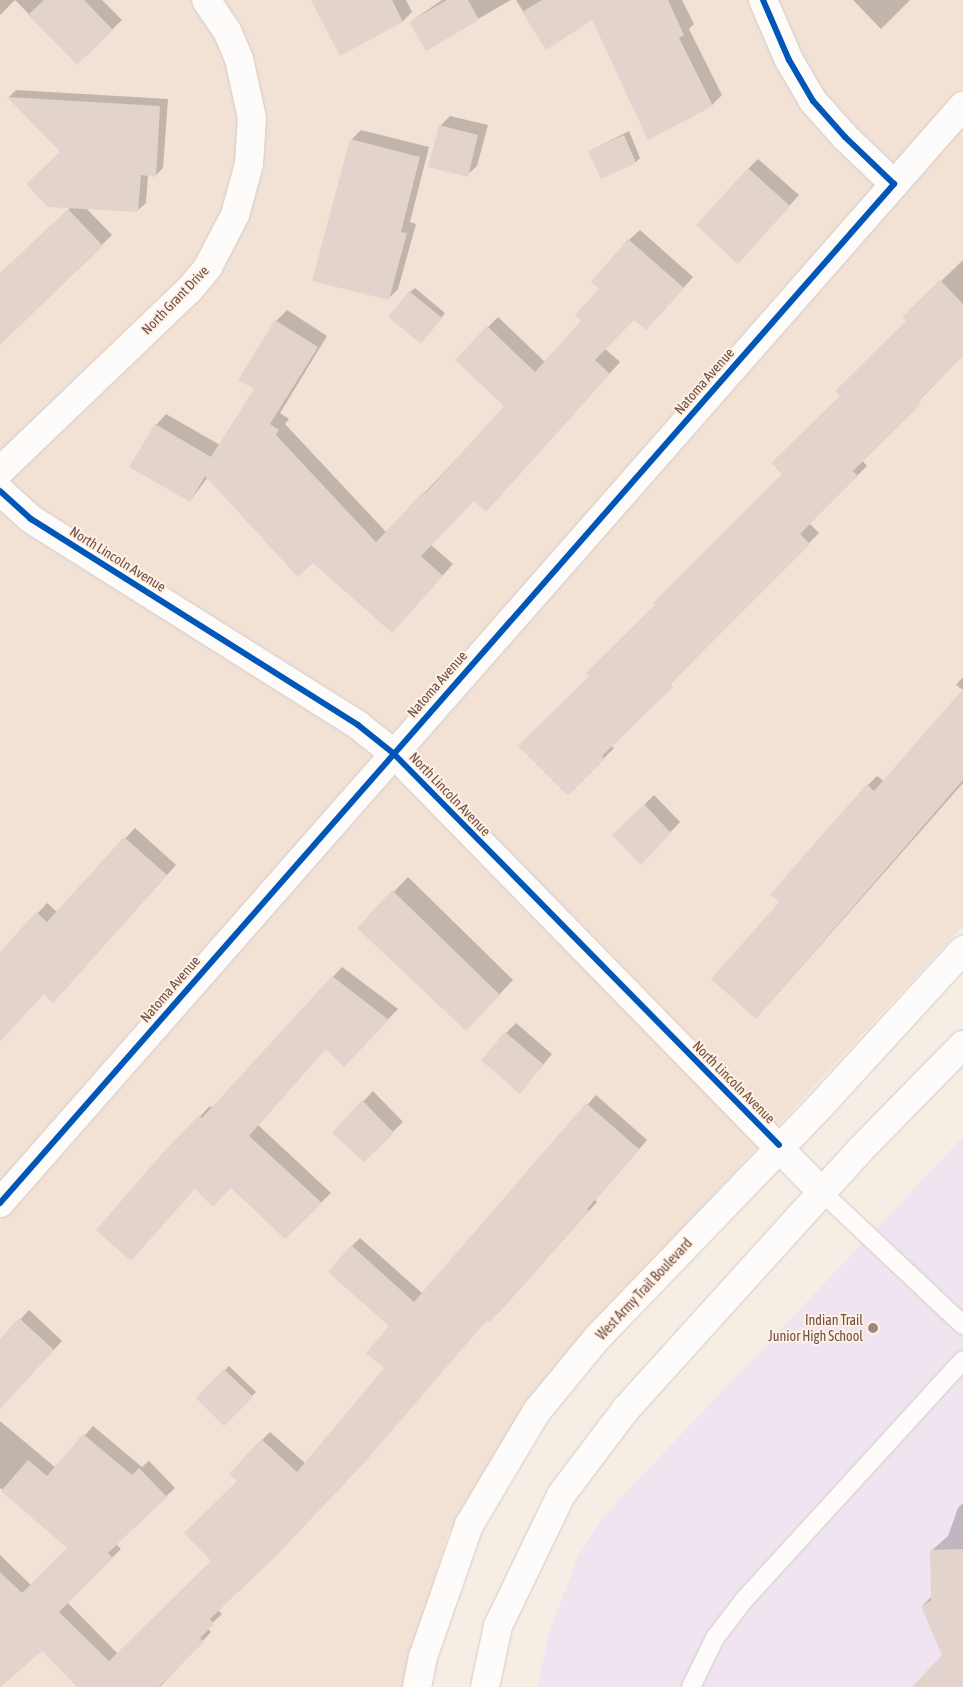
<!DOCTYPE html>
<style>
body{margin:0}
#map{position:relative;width:963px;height:1687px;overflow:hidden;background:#f6ede5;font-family:"Asap Condensed",sans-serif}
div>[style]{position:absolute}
.residential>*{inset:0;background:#f2e1d5}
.education>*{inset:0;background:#efe4ef}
.shadow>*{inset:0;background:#0003}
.building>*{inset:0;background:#e2d4cd}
.roads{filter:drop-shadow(0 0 1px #d7cac4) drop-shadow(0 0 1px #d7cac4)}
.service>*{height:18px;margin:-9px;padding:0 9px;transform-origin:9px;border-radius:9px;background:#fefcfb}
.minor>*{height:28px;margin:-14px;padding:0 14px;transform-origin:14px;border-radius:14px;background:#fefcfb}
.secondary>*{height:28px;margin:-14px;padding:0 14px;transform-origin:14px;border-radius:14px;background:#fefcfb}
.cycleway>*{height:6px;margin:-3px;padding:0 3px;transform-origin:3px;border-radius:3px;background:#0057b8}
.dots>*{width:14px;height:14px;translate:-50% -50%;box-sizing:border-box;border:2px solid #fff1e5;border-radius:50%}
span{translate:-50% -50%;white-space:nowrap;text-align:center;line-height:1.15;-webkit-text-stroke:4px #fff1e5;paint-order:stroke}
.street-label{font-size:14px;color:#735047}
.poi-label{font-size:14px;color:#735047}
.right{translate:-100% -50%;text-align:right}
</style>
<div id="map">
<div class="residential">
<div style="clip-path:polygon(0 0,963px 0,963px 926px,592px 1326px,514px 1426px,448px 1534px,403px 1687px,0 1687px)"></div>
</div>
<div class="education">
<div style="clip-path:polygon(963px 1137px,963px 1687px,538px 1687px,549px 1632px,578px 1557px,602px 1518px)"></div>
</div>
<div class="shadow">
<div style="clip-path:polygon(0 0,15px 0,0 15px)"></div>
<div style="clip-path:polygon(15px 0,102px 0,122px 20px,77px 63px)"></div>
<div style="clip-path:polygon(323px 0,406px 0,412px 12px,403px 21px)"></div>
<div style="clip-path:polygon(442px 0,511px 0,426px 49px,410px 22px)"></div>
<div style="clip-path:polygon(516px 0,682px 0,694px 24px,689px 29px,722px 95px,712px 105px,592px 18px,546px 48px)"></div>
<div style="clip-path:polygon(853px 0,910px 0,881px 29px)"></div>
<div style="clip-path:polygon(16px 90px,168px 99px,163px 168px,156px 175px,148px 175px,146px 203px,138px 210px,86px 208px,112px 235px,0 344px,0 274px,71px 207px,61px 152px,9px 97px)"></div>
<div style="clip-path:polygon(450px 116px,488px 125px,477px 166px,467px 175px,440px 126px)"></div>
<div style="clip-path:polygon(361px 130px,429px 147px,410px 222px,416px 224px,398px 289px,388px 299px,351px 140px)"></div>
<div style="clip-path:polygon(629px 131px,640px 158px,636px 162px,590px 151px)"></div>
<div style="clip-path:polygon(758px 159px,799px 195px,748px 252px,748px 169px)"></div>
<div style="clip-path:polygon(640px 230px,693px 277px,657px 318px,634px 318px,605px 349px,620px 362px,496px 500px,474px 500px,431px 545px,453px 564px,402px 621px,313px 561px,208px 477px,190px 501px,156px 425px,166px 414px,220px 445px,256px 389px,276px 321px,287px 310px,327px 336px,280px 413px,289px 419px,285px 424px,387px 533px,506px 406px,488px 327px,498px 317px,545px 362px,583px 321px,629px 240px)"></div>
<div style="clip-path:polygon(963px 260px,963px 355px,862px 460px,867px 466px,809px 523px,819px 533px,610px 745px,614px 748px,568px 794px,590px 676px,784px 474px,842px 396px,907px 321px,904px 317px)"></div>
<div style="clip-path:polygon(415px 288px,445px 313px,426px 337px,410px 292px)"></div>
<div style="clip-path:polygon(963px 677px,963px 690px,956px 685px)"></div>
<div style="clip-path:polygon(963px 691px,963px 783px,766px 1007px,780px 902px,868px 785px,877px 776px,884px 781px)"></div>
<div style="clip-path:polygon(654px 795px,680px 822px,651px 853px,614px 835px)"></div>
<div style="clip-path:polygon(135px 828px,176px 865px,63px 991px,44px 993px,0 1041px,0 955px,47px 903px,57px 912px)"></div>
<div style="clip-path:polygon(408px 877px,513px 980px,480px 1015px,359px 928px)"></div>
<div style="clip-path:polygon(342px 967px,398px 1009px,344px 1065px,326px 1048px,258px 1125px,331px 1193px,285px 1237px,231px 1187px,161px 1156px,210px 1106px,213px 1109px)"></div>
<div style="clip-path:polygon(516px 1023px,552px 1054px,520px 1092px,506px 1033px)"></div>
<div style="clip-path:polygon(373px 1091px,403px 1122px,364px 1160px,334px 1133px)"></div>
<div style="clip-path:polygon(596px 1095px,647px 1140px,595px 1200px,597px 1202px,499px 1312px,488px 1319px,218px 1610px,222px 1614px,207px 1628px,211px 1632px,160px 1687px,79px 1687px,42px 1650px,0 1687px,0 1555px,31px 1585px,69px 1547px,0 1488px,0 1421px,56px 1468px,93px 1426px,142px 1467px,149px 1461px,175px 1488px,116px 1544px,121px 1549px,67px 1602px,118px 1654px,213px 1561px,238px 1481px,262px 1440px,270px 1432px,306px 1464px,386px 1368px,391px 1326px,352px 1246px,360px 1238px,423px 1294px)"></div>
<div style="clip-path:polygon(29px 1310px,62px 1341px,0 1408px,0 1342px)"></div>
<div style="clip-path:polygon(229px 1366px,256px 1392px,224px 1424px,198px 1398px)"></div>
<div style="clip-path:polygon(963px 1503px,963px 1687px,914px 1687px,943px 1656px,922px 1606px,932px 1596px,931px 1551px,948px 1536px,958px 1508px)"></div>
</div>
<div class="building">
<div style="clip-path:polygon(44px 0,84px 0,113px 30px,77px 65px,28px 15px)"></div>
<div style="clip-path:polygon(311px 0,392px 0,403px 22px,340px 56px)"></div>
<div style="clip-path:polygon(447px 0,468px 0,479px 20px,426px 51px,409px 22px)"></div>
<div style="clip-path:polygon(542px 0,668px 0,684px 35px,679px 38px,713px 106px,648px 140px,592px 20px,546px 50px,522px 12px)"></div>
<div style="clip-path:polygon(7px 97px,160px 106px,156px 177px,141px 175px,138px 212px,48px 207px,26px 184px,60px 152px)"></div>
<div style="clip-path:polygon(439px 125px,478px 135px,468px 177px,428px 167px)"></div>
<div style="clip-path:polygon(624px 135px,636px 163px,601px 179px,588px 151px)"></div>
<div style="clip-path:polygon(350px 139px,420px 157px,401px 232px,407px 233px,389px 300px,312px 281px)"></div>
<div style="clip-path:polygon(748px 168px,790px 206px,738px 264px,696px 225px)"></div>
<div style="clip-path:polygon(68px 209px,103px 246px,0 345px,0 273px)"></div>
<div style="clip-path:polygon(628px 239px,684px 288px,646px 330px,634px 320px,595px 360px,610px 374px,486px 512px,474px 501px,421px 556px,443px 576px,392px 633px,313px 563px,298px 577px,205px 476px,190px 502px,129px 467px,155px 424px,211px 457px,254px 389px,238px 380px,275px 320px,318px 347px,270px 424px,279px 430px,276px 435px,376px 542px,423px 492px,425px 494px,504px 406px,455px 360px,487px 326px,535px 372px,581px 321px,575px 315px,599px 289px,591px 282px)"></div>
<div style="clip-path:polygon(940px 280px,963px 304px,963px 356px,918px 401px,921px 404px,853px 471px,858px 476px,800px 534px,810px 544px,670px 684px,673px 687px,602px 756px,605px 759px,568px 796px,518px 746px,589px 676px,586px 673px,655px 605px,653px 603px,782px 474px,771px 463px,840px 396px,835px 391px,906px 321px,902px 317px)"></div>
<div style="clip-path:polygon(409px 291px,442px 318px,421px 344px,388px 317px)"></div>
<div style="clip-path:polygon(963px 689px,963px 780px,756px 1019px,711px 979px,779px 902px,770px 895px,807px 852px,867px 784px,874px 791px)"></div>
<div style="clip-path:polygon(644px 804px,671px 833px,641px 865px,612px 835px)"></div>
<div style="clip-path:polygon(124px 837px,167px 875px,53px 1003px,43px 994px,0 1042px,0 952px,36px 912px,47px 922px)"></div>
<div style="clip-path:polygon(392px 890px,500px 995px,466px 1031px,357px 928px)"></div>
<div style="clip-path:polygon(332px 976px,389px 1020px,344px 1067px,326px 1049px,249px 1136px,322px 1203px,285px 1239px,231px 1188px,213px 1207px,195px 1189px,131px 1261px,96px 1230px,160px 1156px,199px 1115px,202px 1118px)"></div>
<div style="clip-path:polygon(505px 1032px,543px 1064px,520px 1094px,481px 1060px)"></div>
<div style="clip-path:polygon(362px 1100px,394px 1133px,364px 1162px,332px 1133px)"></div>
<div style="clip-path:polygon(586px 1103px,639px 1149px,587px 1209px,589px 1211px,490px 1322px,487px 1320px,365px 1462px,276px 1556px,210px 1619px,214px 1624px,200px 1638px,204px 1642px,159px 1687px,77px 1687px,42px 1651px,0 1687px,0 1572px,22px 1593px,67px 1548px,1px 1491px,28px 1460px,47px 1476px,83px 1434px,132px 1475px,139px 1468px,167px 1497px,108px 1553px,113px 1558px,59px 1612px,109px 1661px,211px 1561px,184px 1533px,237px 1481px,229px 1474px,261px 1439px,297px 1472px,384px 1368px,366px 1353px,389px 1326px,328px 1272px,351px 1245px,414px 1302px)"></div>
<div style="clip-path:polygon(19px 1318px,54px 1350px,0 1409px,0 1339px)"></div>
<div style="clip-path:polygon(224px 1369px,253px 1397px,224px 1426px,196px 1398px)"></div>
<div style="clip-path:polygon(963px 1549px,963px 1687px,912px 1687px,942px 1655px,921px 1606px,931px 1601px,930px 1550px)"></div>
</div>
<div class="roads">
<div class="service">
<div style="left:824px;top:1194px;width:191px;rotate:43.3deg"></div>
<div style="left:691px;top:1687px;width:55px;rotate:-63.9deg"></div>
<div style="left:715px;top:1638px;width:48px;rotate:-52.7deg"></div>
<div style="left:744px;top:1600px;width:325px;rotate:-47.6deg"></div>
</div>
<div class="minor">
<div style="left:763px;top:0;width:65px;rotate:66.6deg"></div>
<div style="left:789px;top:60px;width:48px;rotate:59.7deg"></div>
<div style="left:813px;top:101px;width:48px;rotate:48.4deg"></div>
<div style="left:845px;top:137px;width:68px;rotate:43.8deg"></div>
<div style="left:0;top:471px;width:262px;rotate:-43.8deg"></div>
<div style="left:189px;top:290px;width:30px;rotate:-50deg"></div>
<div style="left:208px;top:267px;width:59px;rotate:-62.6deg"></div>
<div style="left:235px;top:215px;width:53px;rotate:-74.6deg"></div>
<div style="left:249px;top:164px;width:46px;rotate:-86.3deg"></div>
<div style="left:252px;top:118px;width:60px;rotate:-102.4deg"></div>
<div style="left:239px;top:59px;width:30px;rotate:-113deg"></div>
<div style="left:227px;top:31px;width:37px;rotate:-124deg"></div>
<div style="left:0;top:491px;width:42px;rotate:42.1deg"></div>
<div style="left:31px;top:519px;width:386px;rotate:32.2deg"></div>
<div style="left:358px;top:725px;width:45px;rotate:38.7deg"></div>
<div style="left:393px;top:753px;width:617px;rotate:45.66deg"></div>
<div style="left:0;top:1203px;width:1460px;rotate:-48.72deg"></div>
</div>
<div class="secondary">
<div style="left:417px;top:1687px;width:31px;rotate:-79deg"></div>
<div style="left:423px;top:1657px;width:140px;rotate:-70.8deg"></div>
<div style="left:469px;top:1525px;width:133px;rotate:-59.2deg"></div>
<div style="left:537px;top:1411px;width:96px;rotate:-50.5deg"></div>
<div style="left:598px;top:1337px;width:323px;rotate:-46.1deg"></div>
<div style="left:822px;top:1104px;width:209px;rotate:-47.5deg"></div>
<div style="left:485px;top:1687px;width:62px;rotate:-78deg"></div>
<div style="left:498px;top:1626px;width:145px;rotate:-64.3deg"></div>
<div style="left:561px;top:1495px;width:108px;rotate:-52.9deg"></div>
<div style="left:626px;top:1409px;width:349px;rotate:-47.9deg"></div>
<div style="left:860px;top:1150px;width:147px;rotate:-45.6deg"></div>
</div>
</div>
<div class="cycleway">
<div style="left:0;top:491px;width:42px;rotate:42.1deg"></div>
<div style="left:31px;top:519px;width:386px;rotate:32.2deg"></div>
<div style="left:358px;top:725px;width:45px;rotate:38.7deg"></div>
<div style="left:393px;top:753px;width:550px;rotate:45.44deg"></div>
<div style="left:0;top:1203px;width:1356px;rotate:-48.74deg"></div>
<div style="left:894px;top:184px;width:68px;rotate:-136.2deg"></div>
<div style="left:845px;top:137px;width:48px;rotate:-131.6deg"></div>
<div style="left:813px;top:101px;width:48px;rotate:-120.3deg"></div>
<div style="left:789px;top:60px;width:65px;rotate:-113.4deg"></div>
</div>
<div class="dots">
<div style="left:873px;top:1328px;background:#a1877e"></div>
</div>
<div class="street-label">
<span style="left:175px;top:300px;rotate:-46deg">North Grant Drive</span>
<span style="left:704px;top:381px;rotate:-49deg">Natoma Avenue</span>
<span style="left:118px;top:559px;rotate:32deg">North Lincoln Avenue</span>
<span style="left:437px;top:684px;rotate:-49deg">Natoma Avenue</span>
<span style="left:450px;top:794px;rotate:46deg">North Lincoln Avenue</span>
<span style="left:170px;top:989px;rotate:-49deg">Natoma Avenue</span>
<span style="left:734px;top:1082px;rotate:45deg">North Lincoln Avenue</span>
<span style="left:644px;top:1289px;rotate:-47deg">West Army Trail Boulevard</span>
</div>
<div class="poi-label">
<span class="right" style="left:863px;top:1328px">Indian Trail<br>Junior High School</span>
</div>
</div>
